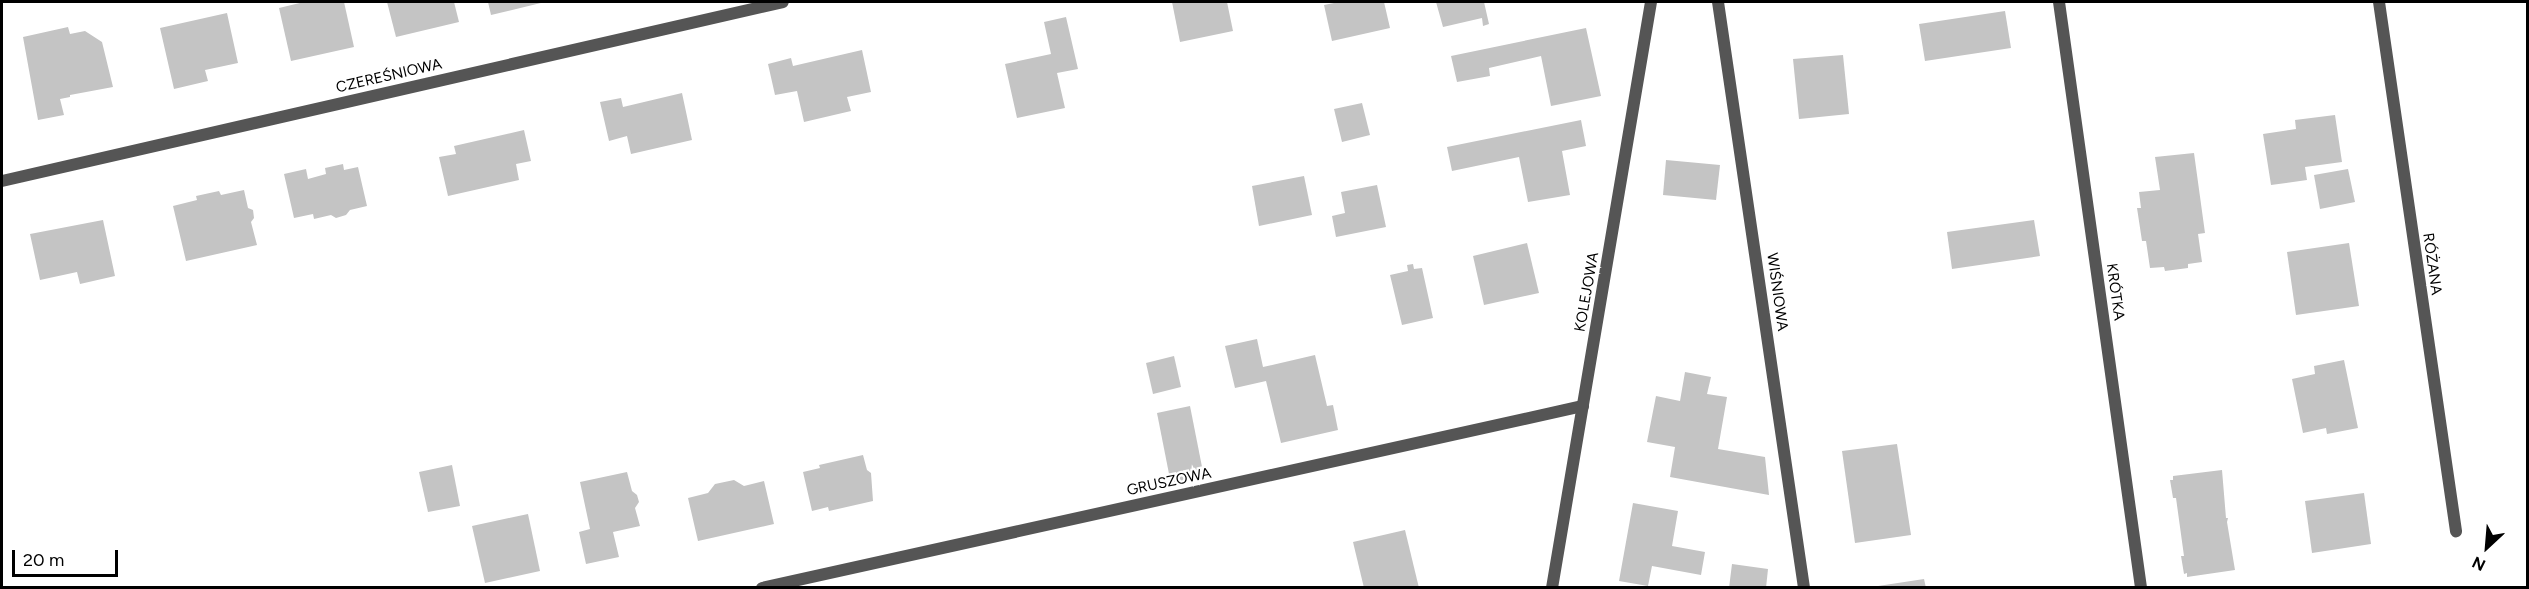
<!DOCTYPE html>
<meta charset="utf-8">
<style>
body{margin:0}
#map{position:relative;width:2529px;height:589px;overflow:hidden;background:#fff;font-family:Figtree,sans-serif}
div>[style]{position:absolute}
.building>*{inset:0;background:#c4c4c4}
.minor>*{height:12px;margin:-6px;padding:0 6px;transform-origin:6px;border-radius:6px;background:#555}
span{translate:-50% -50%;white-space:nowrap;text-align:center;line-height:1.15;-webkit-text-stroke:4.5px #fff;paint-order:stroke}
.street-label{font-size:15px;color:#000}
.frame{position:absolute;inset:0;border:3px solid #000;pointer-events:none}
.north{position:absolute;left:2457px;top:517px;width:60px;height:60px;-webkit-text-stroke:4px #fff;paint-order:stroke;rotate:206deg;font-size:16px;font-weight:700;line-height:24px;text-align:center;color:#000}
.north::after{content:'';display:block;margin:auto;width:21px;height:27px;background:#000;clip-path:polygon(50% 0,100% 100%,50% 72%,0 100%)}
.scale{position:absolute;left:12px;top:550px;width:106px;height:27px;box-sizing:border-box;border:3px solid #000;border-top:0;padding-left:8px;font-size:18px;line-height:21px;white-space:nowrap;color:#000;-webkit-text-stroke:4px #fff;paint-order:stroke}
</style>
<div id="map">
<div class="building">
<div style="clip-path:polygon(304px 2px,344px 2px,354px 47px,291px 61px,279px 8px)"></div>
<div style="clip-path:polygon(387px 2px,454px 2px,459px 22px,396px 37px)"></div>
<div style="clip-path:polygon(488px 2px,545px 2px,491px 15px)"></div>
<div style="clip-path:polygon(1172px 2px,1227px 2px,1233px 31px,1180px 42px)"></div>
<div style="clip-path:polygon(1339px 2px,1384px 2px,1390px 28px,1332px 41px,1324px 5px)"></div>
<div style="clip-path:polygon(1436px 2px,1484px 2px,1489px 24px,1483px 26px,1482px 18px,1443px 27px)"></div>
<div style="clip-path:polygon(2005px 11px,2011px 48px,1925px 61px,1919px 24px)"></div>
<div style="clip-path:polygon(227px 13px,238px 63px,205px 70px,208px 81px,174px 89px,160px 28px)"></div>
<div style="clip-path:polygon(1066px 17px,1078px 69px,1057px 73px,1065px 108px,1017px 118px,1005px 64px,1051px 54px,1044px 22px)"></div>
<div style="clip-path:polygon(68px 27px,70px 34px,85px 31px,102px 42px,113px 87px,70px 95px,70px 97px,60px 99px,64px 115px,38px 120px,23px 37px)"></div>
<div style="clip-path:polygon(1586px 28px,1601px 96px,1551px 106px,1541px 56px,1489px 68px,1490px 76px,1457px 82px,1451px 56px)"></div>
<div style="clip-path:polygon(862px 50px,871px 92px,847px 97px,851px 111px,804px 122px,797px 91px,775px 95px,768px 64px,791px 58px,793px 66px)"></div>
<div style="clip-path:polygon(1843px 55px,1849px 114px,1799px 119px,1793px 59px)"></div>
<div style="clip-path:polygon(682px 93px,692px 140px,631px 154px,627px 136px,609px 141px,600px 102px,621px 98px,623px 107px)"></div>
<div style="clip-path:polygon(1362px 103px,1370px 135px,1342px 142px,1334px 109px)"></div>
<div style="clip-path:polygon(2335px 115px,2342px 162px,2305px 167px,2307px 180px,2271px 185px,2263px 134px,2296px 129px,2295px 120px)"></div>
<div style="clip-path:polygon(1581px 120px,1586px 146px,1562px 151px,1570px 195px,1528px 202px,1519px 157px,1452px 171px,1447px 147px)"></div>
<div style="clip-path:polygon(524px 130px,531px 161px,516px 164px,519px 180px,448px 196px,439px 157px,456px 154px,454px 146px)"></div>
<div style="clip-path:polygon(2194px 153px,2205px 233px,2198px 234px,2202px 262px,2188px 264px,2188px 268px,2165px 271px,2164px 267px,2150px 268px,2146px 241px,2142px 241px,2137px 208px,2141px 208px,2139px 192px,2160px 190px,2155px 157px)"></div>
<div style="clip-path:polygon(1666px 160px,1720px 165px,1716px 200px,1663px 195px)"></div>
<div style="clip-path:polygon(343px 164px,344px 170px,358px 167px,367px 206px,350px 210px,346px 215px,336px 218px,331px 215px,314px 219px,313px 214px,294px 218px,284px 174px,306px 169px,308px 179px,326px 174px,325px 168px)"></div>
<div style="clip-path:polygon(2348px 169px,2355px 202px,2320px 209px,2314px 175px)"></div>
<div style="clip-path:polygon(1304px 176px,1312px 215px,1259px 226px,1252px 186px)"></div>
<div style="clip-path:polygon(1377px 185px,1386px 227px,1336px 237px,1332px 216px,1345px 213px,1341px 192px)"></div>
<div style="clip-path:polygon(244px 190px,248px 208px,253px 210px,254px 218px,251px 222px,257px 245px,186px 261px,173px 206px,197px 200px,196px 196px,219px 191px,221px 195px)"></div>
<div style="clip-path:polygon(103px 220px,115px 276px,80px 284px,77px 272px,40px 280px,30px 234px)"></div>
<div style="clip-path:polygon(2034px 220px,2040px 256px,1952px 269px,1947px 232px)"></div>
<div style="clip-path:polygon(1527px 243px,1539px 293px,1484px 305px,1473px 256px)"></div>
<div style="clip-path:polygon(2349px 243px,2359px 306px,2296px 315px,2287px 252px)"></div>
<div style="clip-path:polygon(1413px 264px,1414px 269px,1422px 268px,1433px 318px,1402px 325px,1390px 275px,1408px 271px,1407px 265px)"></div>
<div style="clip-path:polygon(1257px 339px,1263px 367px,1315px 355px,1327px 406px,1333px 405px,1338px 430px,1281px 443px,1266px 381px,1235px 388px,1225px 346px)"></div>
<div style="clip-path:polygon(1174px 356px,1181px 387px,1153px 394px,1146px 363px)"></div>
<div style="clip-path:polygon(2344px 360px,2358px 428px,2327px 434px,2326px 428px,2303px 433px,2292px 379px,2315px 374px,2314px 366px)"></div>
<div style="clip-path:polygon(1685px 372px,1711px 377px,1707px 394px,1727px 397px,1718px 449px,1765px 457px,1769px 495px,1670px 477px,1675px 447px,1647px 442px,1656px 396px,1680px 401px)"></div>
<div style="clip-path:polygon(1190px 406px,1204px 477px,1171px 484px,1157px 413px)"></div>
<div style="clip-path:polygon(1897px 444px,1911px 535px,1855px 543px,1842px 451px)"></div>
<div style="clip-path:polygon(863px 455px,867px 470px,871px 473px,873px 501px,829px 511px,828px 507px,812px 511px,803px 472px,820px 468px,819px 465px)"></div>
<div style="clip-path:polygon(452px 465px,460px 506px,428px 512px,419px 472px)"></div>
<div style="clip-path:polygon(2222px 470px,2226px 518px,2228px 518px,2227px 522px,2235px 570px,2187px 577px,2187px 573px,2184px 574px,2181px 556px,2184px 556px,2176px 498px,2173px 498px,2170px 480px,2173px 480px,2173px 476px)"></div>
<div style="clip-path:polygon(627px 472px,632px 491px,637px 495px,639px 502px,635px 508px,640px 526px,613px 532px,619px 557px,586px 564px,579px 532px,590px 529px,580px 482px)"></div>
<div style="clip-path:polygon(734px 480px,744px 486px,764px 481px,774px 524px,698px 541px,688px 498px,708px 493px,715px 484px)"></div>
<div style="clip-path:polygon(2364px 493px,2371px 544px,2312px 553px,2305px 501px)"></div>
<div style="clip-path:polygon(1633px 503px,1678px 511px,1672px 546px,1705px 552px,1701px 575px,1652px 566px,1648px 586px,1619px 581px)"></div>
<div style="clip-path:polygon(528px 514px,540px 571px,485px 583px,472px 526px)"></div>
<div style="clip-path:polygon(1405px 530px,1419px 588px,1364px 588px,1353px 542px)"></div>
<div style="clip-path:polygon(1732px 564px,1768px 569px,1766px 588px,1729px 588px)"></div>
<div style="clip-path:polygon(1924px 579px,1926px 588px,1878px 588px,1878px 586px)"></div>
</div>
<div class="minor">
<div style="left:1718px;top:2px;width:592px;rotate:81.65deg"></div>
<div style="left:2059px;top:2px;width:592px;rotate:82.03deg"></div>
<div style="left:2379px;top:2px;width:535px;rotate:81.72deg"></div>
<div style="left:2px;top:181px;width:801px;rotate:-12.91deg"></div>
<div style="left:762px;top:588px;width:841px;rotate:-12.5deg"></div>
<div style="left:1552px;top:588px;width:594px;rotate:-80.41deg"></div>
</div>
<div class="street-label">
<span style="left:389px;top:76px;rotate:-13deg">CZEREŚNIOWA</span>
<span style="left:2432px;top:264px;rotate:82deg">RÓŻANA</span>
<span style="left:1587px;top:292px;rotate:-80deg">KOLEJOWA</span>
<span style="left:1777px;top:292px;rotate:82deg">WIŚNIOWA</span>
<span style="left:2115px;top:292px;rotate:82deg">KRÓTKA</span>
<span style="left:1169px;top:482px;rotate:-12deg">GRUSZOWA</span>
</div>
<div class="frame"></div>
<div class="north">N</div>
<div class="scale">20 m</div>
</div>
